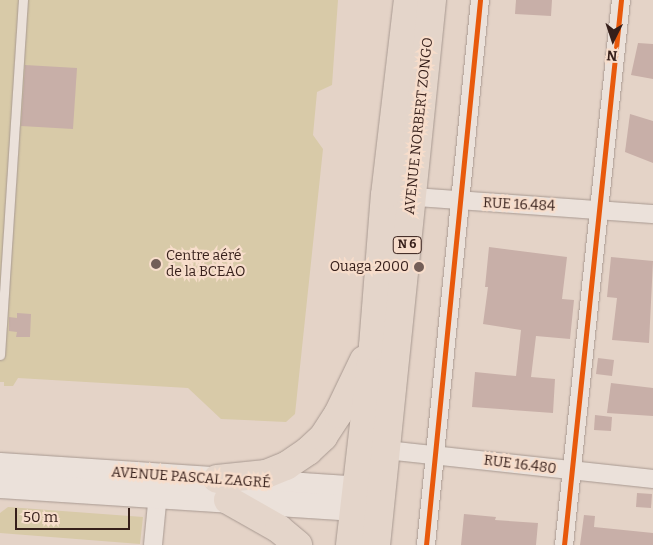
<!DOCTYPE html>
<meta charset="utf-8">
<style>
body{margin:0}
#map{position:relative;width:653px;height:545px;overflow:hidden;background:#e4d3c7;font-family:Bitter,serif}
div>[style]{position:absolute}
.green>*{inset:0;background:#d8caa8}
.building>*{inset:0;background:#c8afa8}
.roads{filter:drop-shadow(0 0 1px #a89991) drop-shadow(0 0 1px #a89991)}
.lane>*{height:9px;margin:-4.5px;padding:0 4.5px;transform-origin:4.5px;border-radius:4.5px;background:#ebe1da}
.street>*{height:18px;margin:-9px;padding:0 9px;transform-origin:9px;border-radius:9px;background:#ebe1da}
.secondary>*{height:25px;margin:-12.5px;padding:0 12.5px;transform-origin:12.5px;border-radius:12.5px;background:#ebe1da}
.primary>*{height:28px;margin:-14px;padding:0 14px;transform-origin:14px;border-radius:14px;background:#e4d5ca}
.cycleway>*{height:5px;margin:-2.5px;padding:0 2.5px;transform-origin:2.5px;border-radius:2.5px;background:#e8590c}
.dots>*{width:14px;height:14px;translate:-50% -50%;box-sizing:border-box;border:2px solid #f7ddcb;border-radius:50%}
span{translate:-50% -50%;white-space:nowrap;text-align:center;line-height:1.15;-webkit-text-stroke:4.5px #f7ddcb;paint-order:stroke}
.shield-label span{padding:1px 4px;background:#f7ddcb;border:1px solid;border-radius:4px;-webkit-text-stroke-width:0}
.shield-label{font-size:12px;color:#361f1a;font-weight:700}
.street-label{font-size:14px;color:#361f1a}
.poi-label{font-size:14px;color:#361f1a}
.left{translate:0 -50%;text-align:left}
.right{translate:-100% -50%;text-align:right}
.north{position:absolute;left:588px;top:15px;width:50px;height:50px;-webkit-text-stroke:4px #f7ddcb;paint-order:stroke;rotate:184deg;font-size:14px;font-weight:700;line-height:20px;text-align:center;color:#361f1a}
.north::after{content:'';display:block;margin:auto;width:18px;height:22px;background:#361f1a;clip-path:polygon(50% 0,100% 100%,50% 72%,0 100%)}
.scale{position:absolute;left:15px;top:508px;width:115px;height:22px;box-sizing:border-box;border:2px solid #361f1a;border-top:0;padding-left:6px;font-size:15px;line-height:18px;white-space:nowrap;color:#361f1a;-webkit-text-stroke:4px #f7ddcb;paint-order:stroke}
</style>
<div id="map">
<div class="green">
<div style="clip-path:polygon(0 0,338px 0,332px 85px,317px 92px,313px 135px,323px 149px,295px 414px,286px 422px,221px 419px,188px 388px,18px 378px,13px 386px,4px 386px,4px 382px,0 382px)"></div>
<div style="clip-path:polygon(8px 507px,143px 517px,140px 544px,0 533px,0 513px)"></div>
</div>
<div class="building">
<div style="clip-path:polygon(516px 0,552px 0,551px 16px,515px 14px)"></div>
<div style="clip-path:polygon(638px 43px,653px 44px,653px 79px,631px 75px)"></div>
<div style="clip-path:polygon(25px 65px,77px 68px,73px 129px,21px 126px)"></div>
<div style="clip-path:polygon(630px 114px,653px 121px,653px 163px,625px 152px)"></div>
<div style="clip-path:polygon(489px 247px,567px 257px,562px 299px,574px 300px,570px 339px,536px 336px,531px 377px,555px 379px,553px 413px,472px 407px,475px 372px,516px 376px,521px 330px,483px 324px,488px 287px,485px 287px)"></div>
<div style="clip-path:polygon(611px 257px,653px 261px,649px 343px,612px 340px,617px 298px,607px 297px)"></div>
<div style="clip-path:polygon(17px 313px,31px 314px,30px 337px,16px 337px,17px 332px,9px 331px,9px 317px,17px 318px)"></div>
<div style="clip-path:polygon(598px 358px,614px 360px,612px 376px,596px 374px)"></div>
<div style="clip-path:polygon(611px 383px,653px 388px,653px 416px,607px 413px)"></div>
<div style="clip-path:polygon(595px 415px,612px 417px,611px 431px,594px 430px)"></div>
<div style="clip-path:polygon(637px 493px,652px 494px,651px 508px,636px 507px)"></div>
<div style="clip-path:polygon(464px 514px,496px 517px,495px 520px,538px 523px,536px 545px,461px 545px)"></div>
<div style="clip-path:polygon(584px 515px,595px 516px,594px 527px,653px 533px,653px 545px,580px 545px)"></div>
</div>
<div class="roads">
<div class="lane">
<div style="left:0;top:355px;width:356px;rotate:-86.3deg"></div>
</div>
<div class="street">
<div style="left:402px;top:196px;width:252px;rotate:4.1deg"></div>
<div style="left:386px;top:450px;width:269px;rotate:6.2deg"></div>
<div style="left:153px;top:545px;width:62px;rotate:-84.5deg"></div>
<div style="left:426px;top:545px;width:548px;rotate:-84.34deg"></div>
<div style="left:564px;top:545px;width:548px;rotate:-84.03deg"></div>
</div>
<div class="secondary">
<div style="left:0;top:465px;width:378px;rotate:3.8deg"></div>
<div style="left:0;top:485px;width:375px;rotate:3.7deg"></div>
</div>
<div class="primary">
<div style="left:217px;top:479px;width:49px;rotate:-5.8deg"></div>
<div style="left:266px;top:474px;width:22px;rotate:-22deg"></div>
<div style="left:286px;top:466px;width:27px;rotate:-34deg"></div>
<div style="left:308px;top:451px;width:21px;rotate:-43deg"></div>
<div style="left:323px;top:437px;width:27px;rotate:-57deg"></div>
<div style="left:338px;top:414px;width:60px;rotate:-64.3deg"></div>
<div style="left:228px;top:500px;width:59px;rotate:29.6deg"></div>
<div style="left:279px;top:529px;width:25px;rotate:40deg"></div>
<div style="left:350px;top:545px;width:200px;rotate:-83.4deg"></div>
<div style="left:373px;top:346px;width:151px;rotate:-85.5deg"></div>
<div style="left:385px;top:195px;width:196px;rotate:-83.3deg"></div>
<div style="left:376px;top:545px;width:548px;rotate:-84.13deg"></div>
</div>
</div>
<div class="cycleway">
<div style="left:426px;top:545px;width:548px;rotate:-84.34deg"></div>
<div style="left:564px;top:545px;width:548px;rotate:-84.03deg"></div>
</div>
<div class="dots">
<div style="left:156px;top:264px;background:#735e57"></div>
<div style="left:419px;top:267px;background:#735e57"></div>
</div>
<div class="shield-label">
<span style="left:407px;top:245px">N 6</span>
</div>
<div class="street-label">
<span style="left:419px;top:126px;rotate:-84deg">AVENUE NORBERT ZONGO</span>
<span style="left:519px;top:205px;rotate:3deg">RUE 16.484</span>
<span style="left:520px;top:465px;rotate:7deg">RUE 16.480</span>
<span style="left:191px;top:478px;rotate:4deg">AVENUE PASCAL ZAGRÉ</span>
</div>
<div class="poi-label">
<span class="left" style="left:166px;top:264px">Centre aéré<br>de la BCEAO</span>
<span class="right" style="left:409px;top:267px">Ouaga 2000</span>
</div>
<div class="north">N</div>
<div class="scale">50 m</div>
</div>
